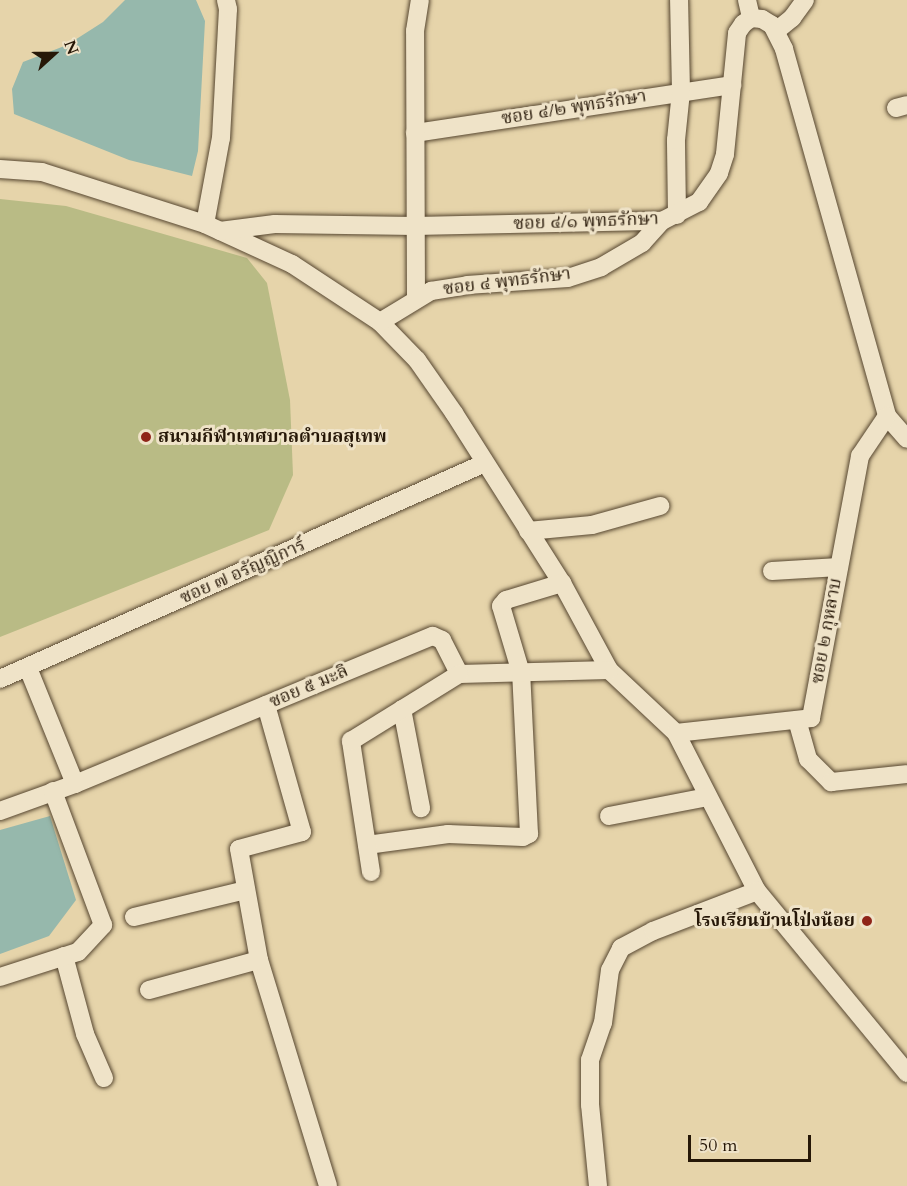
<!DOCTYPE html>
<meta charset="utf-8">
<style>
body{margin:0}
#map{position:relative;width:907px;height:1186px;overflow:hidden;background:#e6d4aa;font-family:Cardo,"Noto Serif Thai",serif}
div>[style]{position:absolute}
.green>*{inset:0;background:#b9bb85}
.water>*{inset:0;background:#96b8ac}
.roads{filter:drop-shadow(0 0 2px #564630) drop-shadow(0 0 2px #564630)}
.minor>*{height:18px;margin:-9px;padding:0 9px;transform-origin:9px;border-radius:9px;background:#efe3c8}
.dots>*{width:16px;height:16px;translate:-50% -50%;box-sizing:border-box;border:3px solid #efe3c8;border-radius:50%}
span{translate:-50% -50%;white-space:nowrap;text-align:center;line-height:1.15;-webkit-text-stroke:6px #efe3c8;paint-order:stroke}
.street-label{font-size:18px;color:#261707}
.poi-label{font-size:18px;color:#261707;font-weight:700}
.left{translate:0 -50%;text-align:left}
.right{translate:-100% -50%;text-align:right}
.north{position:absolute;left:24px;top:24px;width:60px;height:60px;-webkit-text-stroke:4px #efe3c8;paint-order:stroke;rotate:69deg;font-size:16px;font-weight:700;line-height:24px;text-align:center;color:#261707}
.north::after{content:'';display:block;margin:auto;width:21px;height:27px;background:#261707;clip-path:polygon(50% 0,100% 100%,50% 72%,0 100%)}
.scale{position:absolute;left:688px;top:1135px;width:123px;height:27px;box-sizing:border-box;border:3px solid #261707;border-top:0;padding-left:8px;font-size:18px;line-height:21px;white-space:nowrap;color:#261707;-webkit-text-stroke:4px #efe3c8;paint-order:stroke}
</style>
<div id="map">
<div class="green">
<div style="clip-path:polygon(0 199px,66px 206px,247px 258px,267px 283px,290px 400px,293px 475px,269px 530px,0 637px)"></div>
</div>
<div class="water">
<div style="clip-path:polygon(125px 0,196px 0,205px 21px,198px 151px,192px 176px,129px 160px,14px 114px,12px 89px,23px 62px,67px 45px,103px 22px)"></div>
<div style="clip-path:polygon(50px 816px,76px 900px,49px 936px,0 954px,0 830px)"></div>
</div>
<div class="roads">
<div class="minor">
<div style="left:747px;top:0;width:18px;rotate:77deg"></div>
<div style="left:751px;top:18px;width:11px;rotate:5deg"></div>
<div style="left:762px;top:19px;width:12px;rotate:31deg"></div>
<div style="left:772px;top:25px;width:27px;rotate:63deg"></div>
<div style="left:784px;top:49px;width:381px;rotate:74.3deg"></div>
<div style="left:887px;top:416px;width:30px;rotate:49deg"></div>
<div style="left:776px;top:31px;width:21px;rotate:-39deg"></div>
<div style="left:792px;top:18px;width:22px;rotate:-54deg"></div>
<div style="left:896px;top:108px;width:11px;rotate:-15deg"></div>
<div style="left:415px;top:133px;width:321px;rotate:-8.6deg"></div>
<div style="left:0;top:169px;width:42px;rotate:4.1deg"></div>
<div style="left:42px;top:172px;width:171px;rotate:17.7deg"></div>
<div style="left:205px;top:224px;width:96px;rotate:24.7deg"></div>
<div style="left:292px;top:264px;width:105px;rotate:33.4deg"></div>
<div style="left:380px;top:322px;width:53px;rotate:45.8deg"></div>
<div style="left:417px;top:360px;width:65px;rotate:55.1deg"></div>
<div style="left:454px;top:413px;width:201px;rotate:57.6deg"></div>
<div style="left:562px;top:583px;width:99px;rotate:61.6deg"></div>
<div style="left:609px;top:670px;width:92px;rotate:43.2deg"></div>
<div style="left:676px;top:733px;width:178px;rotate:62.9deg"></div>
<div style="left:757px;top:891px;width:236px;rotate:50.5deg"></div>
<div style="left:677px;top:215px;width:75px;rotate:-90.8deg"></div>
<div style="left:676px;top:140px;width:48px;rotate:-84.1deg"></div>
<div style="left:681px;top:92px;width:92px;rotate:-91.2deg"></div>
<div style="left:205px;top:224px;width:87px;rotate:-79.5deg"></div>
<div style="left:221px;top:138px;width:129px;rotate:-86.9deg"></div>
<div style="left:228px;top:9px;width:9px;rotate:-103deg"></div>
<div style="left:220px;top:231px;width:55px;rotate:-7.3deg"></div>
<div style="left:275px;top:224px;width:140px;rotate:0.8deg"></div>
<div style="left:415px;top:226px;width:247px;rotate:-1.2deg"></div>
<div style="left:662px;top:221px;width:42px;rotate:-27.2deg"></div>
<div style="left:699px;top:202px;width:35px;rotate:-55deg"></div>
<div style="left:719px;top:173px;width:20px;rotate:-72deg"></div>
<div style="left:725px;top:154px;width:122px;rotate:-84.3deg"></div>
<div style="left:737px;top:33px;width:11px;rotate:-56deg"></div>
<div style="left:743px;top:24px;width:10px;rotate:-37deg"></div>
<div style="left:416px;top:299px;width:268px;rotate:-90.2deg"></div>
<div style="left:415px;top:31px;width:31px;rotate:-81deg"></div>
<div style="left:380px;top:322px;width:60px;rotate:-31.3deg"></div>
<div style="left:431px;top:291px;width:36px;rotate:-9deg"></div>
<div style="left:467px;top:285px;width:101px;rotate:-4deg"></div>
<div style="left:568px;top:278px;width:35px;rotate:-18deg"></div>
<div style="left:601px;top:267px;width:48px;rotate:-30.3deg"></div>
<div style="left:642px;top:243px;width:30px;rotate:-48deg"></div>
<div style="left:528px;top:531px;width:64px;rotate:-5.4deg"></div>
<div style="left:592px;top:525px;width:71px;rotate:-15.6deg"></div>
<div style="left:772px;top:571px;width:67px;rotate:-3.4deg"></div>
<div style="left:28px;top:668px;width:125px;rotate:67.9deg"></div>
<div style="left:0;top:679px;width:531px;rotate:-24.01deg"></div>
<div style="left:266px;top:705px;width:132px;rotate:74.2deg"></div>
<div style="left:302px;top:832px;width:65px;rotate:164.9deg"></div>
<div style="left:239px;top:849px;width:113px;rotate:79.8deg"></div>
<div style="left:259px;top:960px;width:236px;rotate:73deg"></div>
<div style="left:402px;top:709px;width:101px;rotate:79.1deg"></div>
<div style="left:797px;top:720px;width:41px;rotate:74.2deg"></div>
<div style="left:808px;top:759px;width:33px;rotate:45deg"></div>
<div style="left:831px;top:782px;width:76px;rotate:-6deg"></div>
<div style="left:676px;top:733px;width:136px;rotate:-6.3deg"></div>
<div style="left:811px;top:718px;width:267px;rotate:-79.4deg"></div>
<div style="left:860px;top:456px;width:48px;rotate:-56deg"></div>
<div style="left:0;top:811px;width:80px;rotate:-19.8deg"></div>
<div style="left:75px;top:784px;width:387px;rotate:-22.5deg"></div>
<div style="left:433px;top:636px;width:10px;rotate:24deg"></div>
<div style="left:442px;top:640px;width:38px;rotate:63deg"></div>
<div style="left:459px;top:674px;width:150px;rotate:-1.5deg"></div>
<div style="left:609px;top:816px;width:101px;rotate:-10.9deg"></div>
<div style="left:367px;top:845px;width:82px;rotate:-7.7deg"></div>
<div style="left:448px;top:834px;width:75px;rotate:2.3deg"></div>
<div style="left:523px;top:837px;width:7px;rotate:-27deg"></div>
<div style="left:529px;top:834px;width:161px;rotate:-92.8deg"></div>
<div style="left:521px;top:673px;width:70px;rotate:-106.6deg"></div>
<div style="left:501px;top:606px;width:8px;rotate:-50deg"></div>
<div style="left:506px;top:600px;width:59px;rotate:-16.9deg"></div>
<div style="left:371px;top:872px;width:133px;rotate:-98.7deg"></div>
<div style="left:351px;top:741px;width:127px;rotate:-31.8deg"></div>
<div style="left:134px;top:917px;width:115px;rotate:-13.6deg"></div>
<div style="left:64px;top:956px;width:81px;rotate:74.9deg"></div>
<div style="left:85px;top:1034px;width:48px;rotate:66.6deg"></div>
<div style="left:0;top:977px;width:82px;rotate:-17.8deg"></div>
<div style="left:78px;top:952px;width:37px;rotate:-47deg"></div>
<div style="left:103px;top:925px;width:143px;rotate:-110.5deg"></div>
<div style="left:149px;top:990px;width:114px;rotate:-15.3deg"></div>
<div style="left:598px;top:1186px;width:81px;rotate:-95.6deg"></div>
<div style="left:590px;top:1105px;width:45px;rotate:-90deg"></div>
<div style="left:590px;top:1060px;width:39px;rotate:-71deg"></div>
<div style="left:603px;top:1023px;width:53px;rotate:-82.5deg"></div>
<div style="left:610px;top:970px;width:25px;rotate:-63deg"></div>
<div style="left:621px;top:948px;width:36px;rotate:-28deg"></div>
<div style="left:653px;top:931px;width:111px;rotate:-21deg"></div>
</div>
</div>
<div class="dots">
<div style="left:146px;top:437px;background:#8f2418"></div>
<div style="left:867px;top:921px;background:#8f2418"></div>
</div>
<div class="street-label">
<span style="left:574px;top:108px;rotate:-9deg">ซอย ๔/๒ พุทธรักษา</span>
<span style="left:586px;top:222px;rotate:-2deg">ซอย ๔/๑ พุทธรักษา</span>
<span style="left:507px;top:282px;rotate:-7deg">ซอย ๔ พุทธรักษา</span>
<span style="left:243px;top:572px;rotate:-24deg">ซอย ๗ อรัญญิการ์</span>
<span style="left:827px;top:631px;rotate:-80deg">ซอย ๒ กุหลาบ</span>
<span style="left:309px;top:687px;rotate:-23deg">ซอย ๕ มะลิ</span>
</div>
<div class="poi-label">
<span class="left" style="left:158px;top:437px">สนามกีฬาเทศบาลตำบลสุเทพ</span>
<span class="right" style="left:855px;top:921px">โรงเรียนบ้านโป่งน้อย</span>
</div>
<div class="north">N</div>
<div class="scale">50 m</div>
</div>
